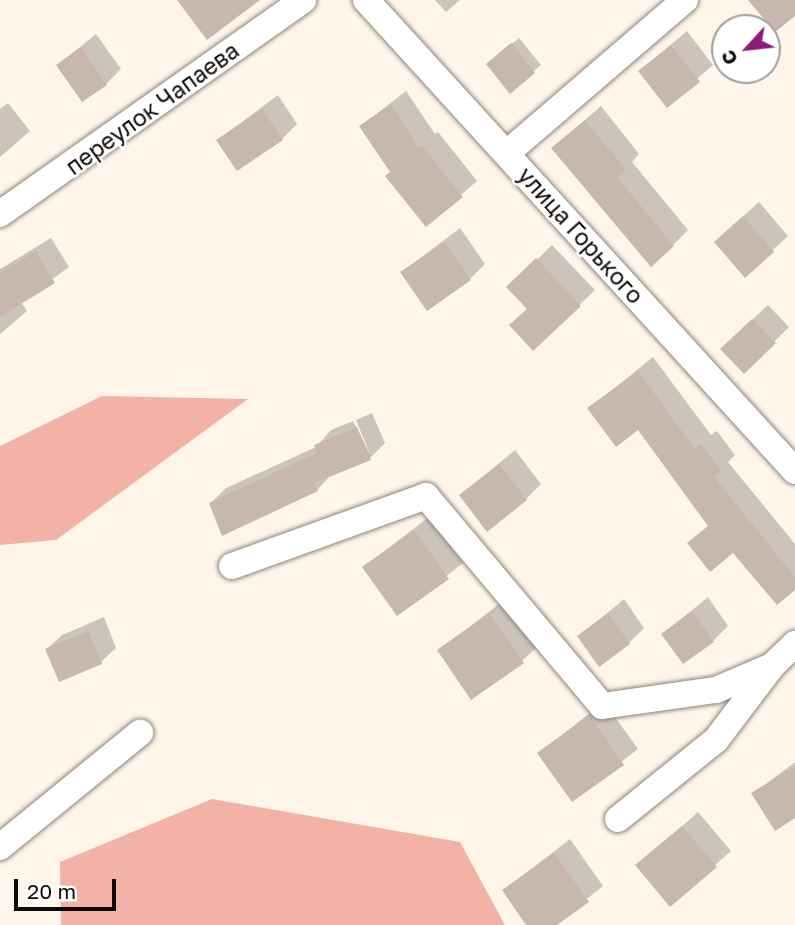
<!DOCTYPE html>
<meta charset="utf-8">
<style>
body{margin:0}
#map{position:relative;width:795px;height:925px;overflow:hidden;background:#fff5ea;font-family:"Golos Text",sans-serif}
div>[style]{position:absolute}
.forest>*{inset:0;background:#f2b3a6}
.shadow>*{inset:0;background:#0003}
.building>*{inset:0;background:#c7b7ae}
.roads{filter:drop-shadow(0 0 2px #8f8378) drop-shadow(0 0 2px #8f8378)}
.minor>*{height:26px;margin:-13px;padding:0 13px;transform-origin:13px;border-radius:13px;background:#fff}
span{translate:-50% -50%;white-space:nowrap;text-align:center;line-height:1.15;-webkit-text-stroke:5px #fff;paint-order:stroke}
.street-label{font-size:23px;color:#0f0b07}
.north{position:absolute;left:711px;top:14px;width:70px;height:70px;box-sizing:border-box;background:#fff;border:2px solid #9f9d9c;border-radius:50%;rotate:243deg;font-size:19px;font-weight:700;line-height:28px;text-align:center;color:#0f0b07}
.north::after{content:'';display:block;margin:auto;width:24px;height:32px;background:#8e197a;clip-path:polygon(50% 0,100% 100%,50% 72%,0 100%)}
.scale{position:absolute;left:14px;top:879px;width:102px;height:32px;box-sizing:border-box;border:4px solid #0f0b07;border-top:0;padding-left:9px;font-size:21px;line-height:24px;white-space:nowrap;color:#0f0b07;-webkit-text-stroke:5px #fff;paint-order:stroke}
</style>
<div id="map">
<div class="forest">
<div style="clip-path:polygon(102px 396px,248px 399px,56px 540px,0 545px,0 446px)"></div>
<div style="clip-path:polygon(212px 799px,460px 842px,505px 925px,61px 925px,60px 862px)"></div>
</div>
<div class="shadow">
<div style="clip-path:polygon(435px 0,460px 0,446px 12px)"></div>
<div style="clip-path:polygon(687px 31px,713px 65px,667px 105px,640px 71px)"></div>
<div style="clip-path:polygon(96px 34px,121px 69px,106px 84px,58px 65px)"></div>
<div style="clip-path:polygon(519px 38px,541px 65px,510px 91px,495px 57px)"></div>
<div style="clip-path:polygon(406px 91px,435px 134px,438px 132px,477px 181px,426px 225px,361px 126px)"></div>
<div style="clip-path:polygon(278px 95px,297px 124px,282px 139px,218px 140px)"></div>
<div style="clip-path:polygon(8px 103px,30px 131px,0 157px,0 109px)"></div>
<div style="clip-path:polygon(601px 106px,639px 154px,632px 162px,688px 230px,673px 245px,553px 148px)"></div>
<div style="clip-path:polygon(759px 202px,788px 236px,746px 275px,731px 227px)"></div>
<div style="clip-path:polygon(460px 228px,485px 264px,470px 279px,402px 272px)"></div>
<div style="clip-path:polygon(51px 238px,69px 267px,21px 302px,27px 311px,0 334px,0 269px)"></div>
<div style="clip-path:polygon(552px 245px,595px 290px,533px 349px,529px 308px,509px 287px)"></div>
<div style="clip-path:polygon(768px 305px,789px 327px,744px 372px,737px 334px)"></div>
<div style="clip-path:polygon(653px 357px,711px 435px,717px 431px,735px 455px,728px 462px,795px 544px,795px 588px,733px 550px,690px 543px,710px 524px,639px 428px,590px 408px)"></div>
<div style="clip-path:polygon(372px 413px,385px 443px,370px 458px,332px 474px,317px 490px,211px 503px,226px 488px,316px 447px,331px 430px,353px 421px,370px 454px,356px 420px)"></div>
<div style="clip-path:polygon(515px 450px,541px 484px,526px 499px,461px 495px)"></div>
<div style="clip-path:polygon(430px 516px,463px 563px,398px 614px,364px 567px)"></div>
<div style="clip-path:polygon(708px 597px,728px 626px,713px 641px,663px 634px)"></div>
<div style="clip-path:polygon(624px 599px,644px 628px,629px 643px,580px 636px)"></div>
<div style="clip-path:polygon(504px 600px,537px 647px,522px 661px,439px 651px)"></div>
<div style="clip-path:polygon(104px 617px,116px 648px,101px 662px,47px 649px,62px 635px)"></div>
<div style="clip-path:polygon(604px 702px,638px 749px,572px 800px,539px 753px)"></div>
<div style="clip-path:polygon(795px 762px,795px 816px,754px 793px)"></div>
<div style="clip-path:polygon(698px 812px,731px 851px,670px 905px,637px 866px)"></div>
<div style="clip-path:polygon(570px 839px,603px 886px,554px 925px,529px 925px,504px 890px)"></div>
</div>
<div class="building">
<div style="clip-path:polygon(177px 0,260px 0,207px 40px)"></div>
<div style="clip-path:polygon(748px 0,795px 0,795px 16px,775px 32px)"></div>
<div style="clip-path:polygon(511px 43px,535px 73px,510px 94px,486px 64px)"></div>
<div style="clip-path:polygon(671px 45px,700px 82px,667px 108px,638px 71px)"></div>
<div style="clip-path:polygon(81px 47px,107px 85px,82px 102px,56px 65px)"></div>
<div style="clip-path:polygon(391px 104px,419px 148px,422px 146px,463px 197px,426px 227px,385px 176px,390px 172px,359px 126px)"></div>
<div style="clip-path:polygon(262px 109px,283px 140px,237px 171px,216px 140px)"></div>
<div style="clip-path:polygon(585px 120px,626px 170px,617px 177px,674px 246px,651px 267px,551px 148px)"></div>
<div style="clip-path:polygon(743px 216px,774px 252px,745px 278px,714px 242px)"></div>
<div style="clip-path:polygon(445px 242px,471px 280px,427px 311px,400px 272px)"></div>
<div style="clip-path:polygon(36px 251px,55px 283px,0 317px,0 273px)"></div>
<div style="clip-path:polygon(536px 258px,581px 306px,533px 351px,509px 325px,527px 309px,506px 287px)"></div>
<div style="clip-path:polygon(752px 319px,776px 343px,744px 374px,720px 349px)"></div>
<div style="clip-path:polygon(638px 371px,695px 449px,701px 444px,721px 471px,714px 477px,795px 577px,795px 590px,777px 605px,733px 553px,710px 572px,687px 543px,708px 526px,638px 430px,616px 447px,587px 408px)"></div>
<div style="clip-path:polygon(357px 427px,371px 460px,314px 483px,318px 491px,222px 536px,209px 503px,317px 453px,314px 445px)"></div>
<div style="clip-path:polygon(499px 464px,527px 500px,487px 532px,459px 495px)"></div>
<div style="clip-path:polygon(414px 530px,449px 579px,397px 616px,362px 567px)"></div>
<div style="clip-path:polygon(692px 611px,714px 642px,683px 664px,661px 634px)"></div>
<div style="clip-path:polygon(489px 613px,524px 663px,471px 700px,437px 650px)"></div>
<div style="clip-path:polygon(608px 613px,630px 644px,599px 667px,577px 636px)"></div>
<div style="clip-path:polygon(89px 631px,102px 664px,59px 682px,45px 649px)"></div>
<div style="clip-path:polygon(589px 715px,624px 765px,572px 802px,537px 753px)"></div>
<div style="clip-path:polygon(795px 766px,795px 818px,775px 831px,751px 793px)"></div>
<div style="clip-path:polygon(682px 826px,717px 867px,670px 907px,635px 865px)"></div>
<div style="clip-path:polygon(554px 853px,589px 902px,557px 925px,526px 925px,502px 890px)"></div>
</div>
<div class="roads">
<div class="minor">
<div style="left:366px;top:0;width:637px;rotate:47.67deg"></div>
<div style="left:507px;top:153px;width:235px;rotate:-40.7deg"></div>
<div style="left:0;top:214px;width:371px;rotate:-35.2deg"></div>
<div style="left:232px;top:566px;width:206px;rotate:-19.8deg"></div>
<div style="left:426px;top:496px;width:274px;rotate:50deg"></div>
<div style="left:602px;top:706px;width:115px;rotate:-8deg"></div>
<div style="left:716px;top:690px;width:61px;rotate:-23.2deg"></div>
<div style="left:618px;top:819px;width:126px;rotate:-38.9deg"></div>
<div style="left:716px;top:740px;width:93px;rotate:-52.9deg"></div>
<div style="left:772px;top:666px;width:32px;rotate:-44deg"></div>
<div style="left:0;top:847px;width:181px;rotate:-39.2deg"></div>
</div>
</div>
<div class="street-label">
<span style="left:152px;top:108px;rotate:-36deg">переулок Чапаева</span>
<span style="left:581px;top:235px;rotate:48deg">улица Горького</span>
</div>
<div class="north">С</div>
<div class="scale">20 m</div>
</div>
